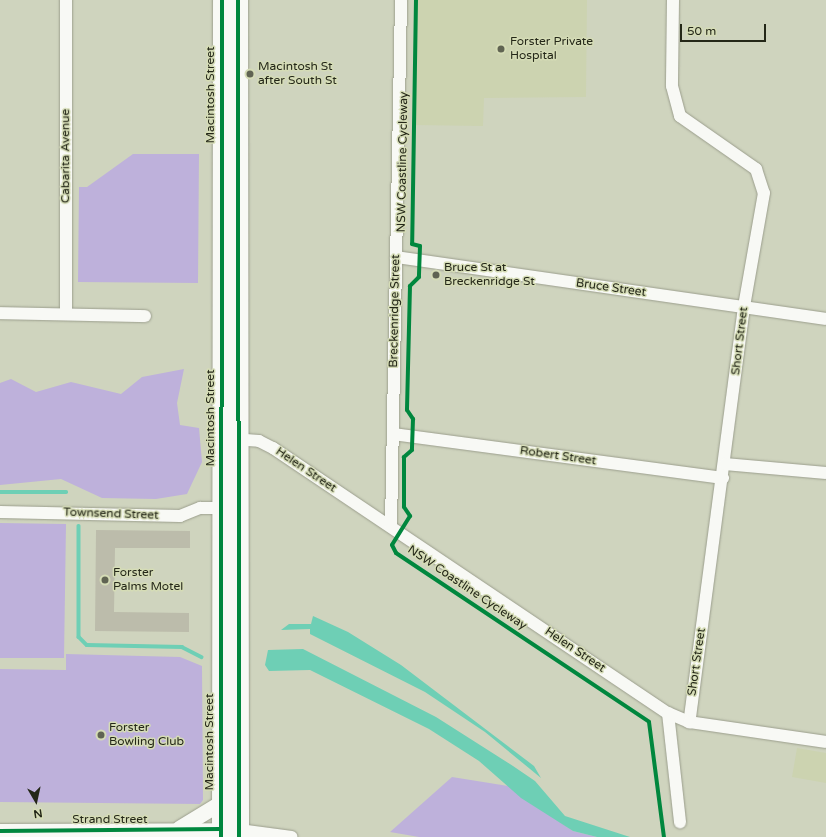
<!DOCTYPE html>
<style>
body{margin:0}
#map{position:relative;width:826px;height:837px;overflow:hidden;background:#cfd4be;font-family:"Varela Round",sans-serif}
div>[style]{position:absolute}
.built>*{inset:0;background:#ccd3b0}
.green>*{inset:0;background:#beb1db}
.water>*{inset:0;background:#6ecfb5}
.stream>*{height:3.5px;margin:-1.75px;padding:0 1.75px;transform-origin:1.75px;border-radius:1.75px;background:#6ecfb5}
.building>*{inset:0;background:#bcbcab}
.roads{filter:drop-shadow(0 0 1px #9b9e8d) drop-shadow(0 0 1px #9b9e8d)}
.minor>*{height:12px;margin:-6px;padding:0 6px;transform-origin:6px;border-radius:6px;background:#f8f9f5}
.tertiary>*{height:15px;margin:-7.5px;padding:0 7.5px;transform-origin:7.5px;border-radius:7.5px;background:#f8f9f5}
.primary>*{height:19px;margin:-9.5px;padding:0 9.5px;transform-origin:9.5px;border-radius:9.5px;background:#f8f9f5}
.cycleway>*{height:4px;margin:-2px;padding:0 2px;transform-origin:2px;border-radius:2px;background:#00873e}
.dots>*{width:11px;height:11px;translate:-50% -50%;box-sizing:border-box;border:2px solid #d5dcb6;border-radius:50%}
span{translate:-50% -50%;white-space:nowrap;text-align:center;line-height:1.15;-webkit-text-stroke:3px #d5dcb6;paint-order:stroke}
.poi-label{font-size:12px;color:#242718}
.left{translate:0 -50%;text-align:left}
.street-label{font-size:12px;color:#242718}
.north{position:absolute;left:16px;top:781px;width:40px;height:40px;-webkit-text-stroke:3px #d5dcb6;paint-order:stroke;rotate:171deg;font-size:11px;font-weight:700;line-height:16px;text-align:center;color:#242718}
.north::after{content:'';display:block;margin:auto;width:14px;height:18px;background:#242718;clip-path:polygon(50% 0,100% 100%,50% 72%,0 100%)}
.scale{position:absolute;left:680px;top:24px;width:86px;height:18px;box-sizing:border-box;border:2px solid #242718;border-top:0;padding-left:5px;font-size:12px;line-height:14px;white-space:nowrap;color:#242718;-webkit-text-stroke:3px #d5dcb6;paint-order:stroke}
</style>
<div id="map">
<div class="built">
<div style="clip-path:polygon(417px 0,587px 0,586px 97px,484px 98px,483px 126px,413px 125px)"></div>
<div style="clip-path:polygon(797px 748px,826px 753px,826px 783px,792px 777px)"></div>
</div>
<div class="green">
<div style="clip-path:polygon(133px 154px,199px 154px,198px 283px,78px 282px,79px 187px,87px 187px)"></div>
<div style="clip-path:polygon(184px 369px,177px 403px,180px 425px,199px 428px,202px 462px,187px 494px,156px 499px,102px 498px,61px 479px,0 485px,0 383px,11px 379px,36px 392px,71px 382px,121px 394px,142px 377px)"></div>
<div style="clip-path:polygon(0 523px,66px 524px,64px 658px,0 658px)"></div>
<div style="clip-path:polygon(66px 654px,180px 657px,202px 666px,203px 800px,200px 804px,0 802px,0 669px,66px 670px)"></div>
<div style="clip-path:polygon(452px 777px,508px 786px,573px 831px,597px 837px,419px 837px,390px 832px)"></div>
</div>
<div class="water">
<div style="clip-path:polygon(313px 616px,348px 632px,401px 665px,534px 766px,541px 778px,485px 732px,425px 692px,310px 634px,310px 629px,281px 630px,289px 624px,311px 624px)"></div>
<div style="clip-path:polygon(303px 649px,436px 717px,513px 766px,535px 781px,565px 816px,630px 837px,597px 837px,573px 831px,521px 798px,479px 761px,429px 729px,310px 670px,269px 671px,265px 665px,268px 650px)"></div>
</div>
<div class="stream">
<div style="left:0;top:492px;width:66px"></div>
<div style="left:79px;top:526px;width:111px;rotate:90deg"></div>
<div style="left:79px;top:637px;width:11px;rotate:45deg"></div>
<div style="left:87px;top:645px;width:95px;rotate:1.2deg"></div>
<div style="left:182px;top:647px;width:22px;rotate:27deg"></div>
</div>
<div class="building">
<div style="clip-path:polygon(96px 530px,190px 531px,190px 548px,115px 548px,114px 612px,189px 613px,189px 632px,95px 631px)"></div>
</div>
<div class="roads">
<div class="minor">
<div style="left:66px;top:0;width:313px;rotate:90deg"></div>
<div style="left:673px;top:0;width:86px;rotate:90.7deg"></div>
<div style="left:672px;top:86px;width:31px;rotate:75deg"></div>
<div style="left:680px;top:116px;width:93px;rotate:34.9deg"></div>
<div style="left:756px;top:169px;width:25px;rotate:72deg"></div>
<div style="left:764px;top:193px;width:116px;rotate:100deg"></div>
<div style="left:744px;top:307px;width:419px;rotate:97.5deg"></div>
<div style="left:396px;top:257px;width:434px;rotate:8.2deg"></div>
<div style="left:0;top:313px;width:145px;rotate:1.2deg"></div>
<div style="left:393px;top:434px;width:333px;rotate:7.6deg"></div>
<div style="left:232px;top:439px;width:27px;rotate:4deg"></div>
<div style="left:259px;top:441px;width:16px;rotate:27deg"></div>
<div style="left:273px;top:448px;width:476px;rotate:33.9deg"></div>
<div style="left:668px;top:713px;width:23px;rotate:23deg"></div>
<div style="left:689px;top:722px;width:138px;rotate:8.3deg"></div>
<div style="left:725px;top:464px;width:101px;rotate:5.1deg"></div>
<div style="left:0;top:512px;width:180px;rotate:1.3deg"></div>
<div style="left:180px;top:516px;width:22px;rotate:-22deg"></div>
<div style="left:200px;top:508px;width:21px"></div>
<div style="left:391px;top:526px;width:526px;rotate:-88.91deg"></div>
<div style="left:668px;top:713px;width:110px;rotate:83.7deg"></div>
<div style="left:239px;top:830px;width:53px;rotate:7.5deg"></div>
</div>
<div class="tertiary">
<div style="left:179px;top:828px;width:48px;rotate:-31.4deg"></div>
<div style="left:0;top:831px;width:232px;rotate:-0.2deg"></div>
</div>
<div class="primary">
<div style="left:238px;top:0;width:837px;rotate:89.93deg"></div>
<div style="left:221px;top:837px;width:837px;rotate:-89.93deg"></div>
</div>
</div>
<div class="cycleway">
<div style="left:238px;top:0;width:837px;rotate:89.93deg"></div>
<div style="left:416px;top:0;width:244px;rotate:90.9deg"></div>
<div style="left:412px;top:244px;width:8px;rotate:14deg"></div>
<div style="left:420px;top:246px;width:31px;rotate:92deg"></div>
<div style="left:419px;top:277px;width:13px;rotate:135deg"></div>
<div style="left:410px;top:286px;width:124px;rotate:91.4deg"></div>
<div style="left:407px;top:410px;width:11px;rotate:56deg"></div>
<div style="left:413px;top:419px;width:31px;rotate:92deg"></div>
<div style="left:412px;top:450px;width:11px;rotate:139deg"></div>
<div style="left:404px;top:457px;width:50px;rotate:90deg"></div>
<div style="left:404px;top:507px;width:11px;rotate:56deg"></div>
<div style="left:410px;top:516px;width:34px;rotate:122deg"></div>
<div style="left:392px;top:545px;width:9px;rotate:63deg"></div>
<div style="left:396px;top:553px;width:304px;rotate:33.7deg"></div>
<div style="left:649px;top:722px;width:116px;rotate:82.6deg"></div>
<div style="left:0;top:831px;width:220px;rotate:-0.5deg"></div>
<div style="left:221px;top:837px;width:837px;rotate:-89.93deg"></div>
</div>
<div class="dots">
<div style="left:501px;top:49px;background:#606452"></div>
<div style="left:250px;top:74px;background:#606452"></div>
<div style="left:436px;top:275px;background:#606452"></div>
<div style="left:105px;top:580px;background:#606452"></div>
<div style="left:101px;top:735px;background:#606452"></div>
</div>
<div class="poi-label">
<span class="left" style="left:510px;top:49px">Forster Private<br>Hospital</span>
<span class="left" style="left:258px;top:74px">Macintosh St<br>after South St</span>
<span class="left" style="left:444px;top:275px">Bruce St at<br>Breckenridge St</span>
<span class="left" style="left:113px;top:580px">Forster<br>Palms Motel</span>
<span class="left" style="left:109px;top:735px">Forster<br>Bowling Club</span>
</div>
<div class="street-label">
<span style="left:211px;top:95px;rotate:-90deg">Macintosh Street</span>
<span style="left:66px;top:156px;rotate:-90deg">Cabarita Avenue</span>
<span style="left:403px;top:162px;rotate:-89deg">NSW Coastline Cycleway</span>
<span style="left:611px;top:288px;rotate:8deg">Bruce Street</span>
<span style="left:395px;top:311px;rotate:-89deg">Breckenridge Street</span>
<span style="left:740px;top:341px;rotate:-83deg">Short Street</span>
<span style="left:211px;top:418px;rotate:-90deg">Macintosh Street</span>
<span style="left:558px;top:456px;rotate:8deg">Robert Street</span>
<span style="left:306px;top:470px;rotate:34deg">Helen Street</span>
<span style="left:111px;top:514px;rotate:2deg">Townsend Street</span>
<span style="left:467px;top:588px;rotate:34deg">NSW Coastline Cycleway</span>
<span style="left:575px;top:650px;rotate:34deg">Helen Street</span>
<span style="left:697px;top:662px;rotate:-82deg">Short Street</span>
<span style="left:210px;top:742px;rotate:-90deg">Macintosh Street</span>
<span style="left:110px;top:820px">Strand Street</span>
</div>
<div class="north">N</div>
<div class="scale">50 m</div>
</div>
